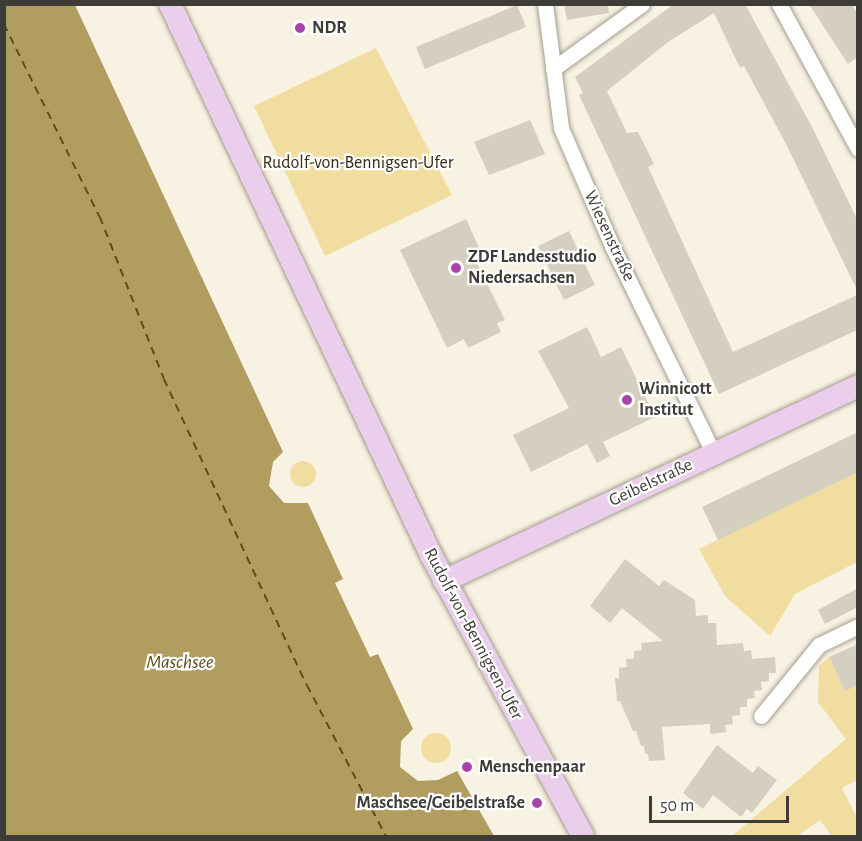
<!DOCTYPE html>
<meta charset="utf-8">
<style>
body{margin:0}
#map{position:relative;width:862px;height:841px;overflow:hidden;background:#f8f2e2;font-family:"Alegreya Sans",sans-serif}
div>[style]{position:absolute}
.green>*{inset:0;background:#f2dda0}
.round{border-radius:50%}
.water>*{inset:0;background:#b19d5f}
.ferry>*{height:1.5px;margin-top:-0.75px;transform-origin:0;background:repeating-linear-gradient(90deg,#5c4d1d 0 8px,transparent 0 14px)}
.building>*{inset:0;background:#d4cfbf}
.roads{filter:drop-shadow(0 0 2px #a39e8f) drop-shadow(0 0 2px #a39e8f)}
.street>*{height:15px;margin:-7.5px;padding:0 7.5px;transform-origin:7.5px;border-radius:7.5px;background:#fff}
.secondary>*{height:22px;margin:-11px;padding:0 11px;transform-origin:11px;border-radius:11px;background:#ebceeb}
.dots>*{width:16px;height:16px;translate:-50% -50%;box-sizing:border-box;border:3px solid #fff;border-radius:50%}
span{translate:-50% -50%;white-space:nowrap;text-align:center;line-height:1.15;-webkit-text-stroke:4.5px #fff;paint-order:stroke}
.poi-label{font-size:18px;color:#3e3c36;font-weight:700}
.left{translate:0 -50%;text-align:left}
.right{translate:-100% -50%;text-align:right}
.park-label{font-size:18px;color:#352c0f}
.street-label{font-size:18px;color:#3e3c36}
.water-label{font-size:20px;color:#5c4d1d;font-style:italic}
.frame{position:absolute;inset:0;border:6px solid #3e3c36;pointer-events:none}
.scale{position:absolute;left:649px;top:796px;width:140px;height:27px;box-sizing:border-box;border:3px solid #3e3c36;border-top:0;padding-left:8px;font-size:18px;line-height:21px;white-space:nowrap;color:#3e3c36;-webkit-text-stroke:4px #fff;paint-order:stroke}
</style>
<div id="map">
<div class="green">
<div style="clip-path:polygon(376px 48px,452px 195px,325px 256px,254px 106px)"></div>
<div class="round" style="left:290px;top:461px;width:26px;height:26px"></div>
<div style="clip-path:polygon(857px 472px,857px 562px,795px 594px,770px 636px,725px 596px,699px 549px)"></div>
<div style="clip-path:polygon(829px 657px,845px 691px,857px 685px,857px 780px,842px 788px,857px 818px,857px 836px,832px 836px,820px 820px,797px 836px,732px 836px,846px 739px,818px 702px,819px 666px)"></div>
<div class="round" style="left:421px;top:733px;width:30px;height:30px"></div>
</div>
<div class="water">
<div style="clip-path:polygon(5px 4px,75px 5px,283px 452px,273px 462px,269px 486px,284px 503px,308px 503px,343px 579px,335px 583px,370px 657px,378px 654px,413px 729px,401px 741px,400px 767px,418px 781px,438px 780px,457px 771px,494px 836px,5px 836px)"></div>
</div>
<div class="ferry">
<div style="left:4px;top:24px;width:216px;rotate:63.6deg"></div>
<div style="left:100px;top:217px;width:174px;rotate:68.4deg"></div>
<div style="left:164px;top:379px;width:338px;rotate:65deg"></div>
<div style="left:307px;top:685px;width:170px;rotate:62.4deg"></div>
</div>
<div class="building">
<div style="clip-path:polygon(564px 4px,608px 4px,609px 13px,567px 20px)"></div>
<div style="clip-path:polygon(674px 4px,745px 4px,813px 129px,858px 221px,858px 292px,786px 144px,744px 66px,740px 68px,714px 13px,668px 42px,607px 91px,627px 133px,638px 132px,654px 164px,648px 167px,733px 352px,857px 295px,857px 330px,719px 394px,579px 95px,583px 93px,575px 77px)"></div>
<div style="clip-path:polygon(809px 4px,851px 4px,858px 14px,858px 57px,848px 64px)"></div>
<div style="clip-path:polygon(517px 5px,526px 27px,425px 69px,416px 47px)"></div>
<div style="clip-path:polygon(530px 120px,545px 154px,489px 175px,474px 142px)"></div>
<div style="clip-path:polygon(466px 219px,481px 252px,473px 255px,505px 320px,497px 323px,501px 332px,468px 348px,464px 339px,447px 348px,400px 250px)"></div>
<div style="clip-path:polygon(569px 231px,595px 285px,564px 300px,538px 246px)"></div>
<div style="clip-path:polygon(587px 327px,601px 357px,621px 347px,655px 417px,603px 442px,610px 456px,597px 463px,587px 444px,531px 472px,513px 435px,569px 408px,538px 351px)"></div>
<div style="clip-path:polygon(858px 432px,858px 472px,718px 540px,702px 507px)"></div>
<div style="clip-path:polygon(625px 559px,659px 586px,664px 580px,695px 600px,696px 616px,708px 615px,708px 623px,716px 623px,717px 645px,743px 643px,744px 651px,751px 650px,752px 659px,775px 657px,776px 673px,769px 673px,769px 681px,761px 682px,762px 690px,754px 691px,755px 698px,747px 699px,747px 707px,740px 707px,740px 715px,732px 716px,733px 724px,725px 725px,726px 732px,710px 734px,710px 724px,662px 727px,665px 760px,649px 761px,648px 754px,645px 754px,644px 746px,641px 746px,636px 731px,633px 731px,620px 701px,617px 701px,615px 678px,619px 678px,619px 668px,627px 667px,626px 659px,634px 659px,634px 651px,642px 650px,641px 643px,663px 641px,622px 608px,610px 623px,590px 606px)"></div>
<div style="clip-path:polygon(858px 588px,858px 607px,825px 624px,818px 610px)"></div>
<div style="clip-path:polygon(858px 644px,858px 685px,845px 691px,829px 657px)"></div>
<div style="clip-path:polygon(717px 745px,753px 773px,758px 766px,777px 780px,752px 813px,747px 809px,741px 817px,713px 795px,703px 809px,683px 793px)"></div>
</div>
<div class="roads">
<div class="street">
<div style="left:545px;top:4px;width:125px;rotate:82.6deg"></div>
<div style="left:561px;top:128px;width:129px;rotate:66.6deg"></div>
<div style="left:612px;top:246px;width:232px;rotate:63.9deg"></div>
<div style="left:779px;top:4px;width:165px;rotate:61.4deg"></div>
<div style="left:553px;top:69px;width:110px;rotate:-36.1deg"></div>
<div style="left:761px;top:716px;width:92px;rotate:-50.8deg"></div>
<div style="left:819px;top:645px;width:43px;rotate:-26deg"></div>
</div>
<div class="secondary">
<div style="left:170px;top:4px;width:610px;rotate:64.65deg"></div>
<div style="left:431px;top:555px;width:319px;rotate:61.6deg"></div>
<div style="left:444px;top:581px;width:458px;rotate:-25.2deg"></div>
</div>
</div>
<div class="dots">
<div style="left:300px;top:28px;background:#a844a9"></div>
<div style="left:456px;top:268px;background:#a844a9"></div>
<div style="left:627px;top:400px;background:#a844a9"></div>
<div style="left:467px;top:767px;background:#a844a9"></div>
<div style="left:537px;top:803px;background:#a844a9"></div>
</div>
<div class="poi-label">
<span class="left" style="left:312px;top:28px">NDR</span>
<span class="left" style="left:468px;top:268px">ZDF Landesstudio<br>Niedersachsen</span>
<span class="left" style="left:639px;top:400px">Winnicott<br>Institut</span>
<span class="left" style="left:479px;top:767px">Menschenpaar</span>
<span class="right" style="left:525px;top:803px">Maschsee/Geibelstraße</span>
</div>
<div class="park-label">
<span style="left:358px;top:163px">Rudolf-von-Bennigsen-Ufer</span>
</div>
<div class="street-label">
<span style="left:609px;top:236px;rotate:65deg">Wiesenstraße</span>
<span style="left:651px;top:483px;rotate:-25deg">Geibelstraße</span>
<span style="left:473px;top:634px;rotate:62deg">Rudolf-von-Bennigsen-Ufer</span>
</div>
<div class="water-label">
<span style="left:180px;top:662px">Maschsee</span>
</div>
<div class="frame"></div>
<div class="scale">50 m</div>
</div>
